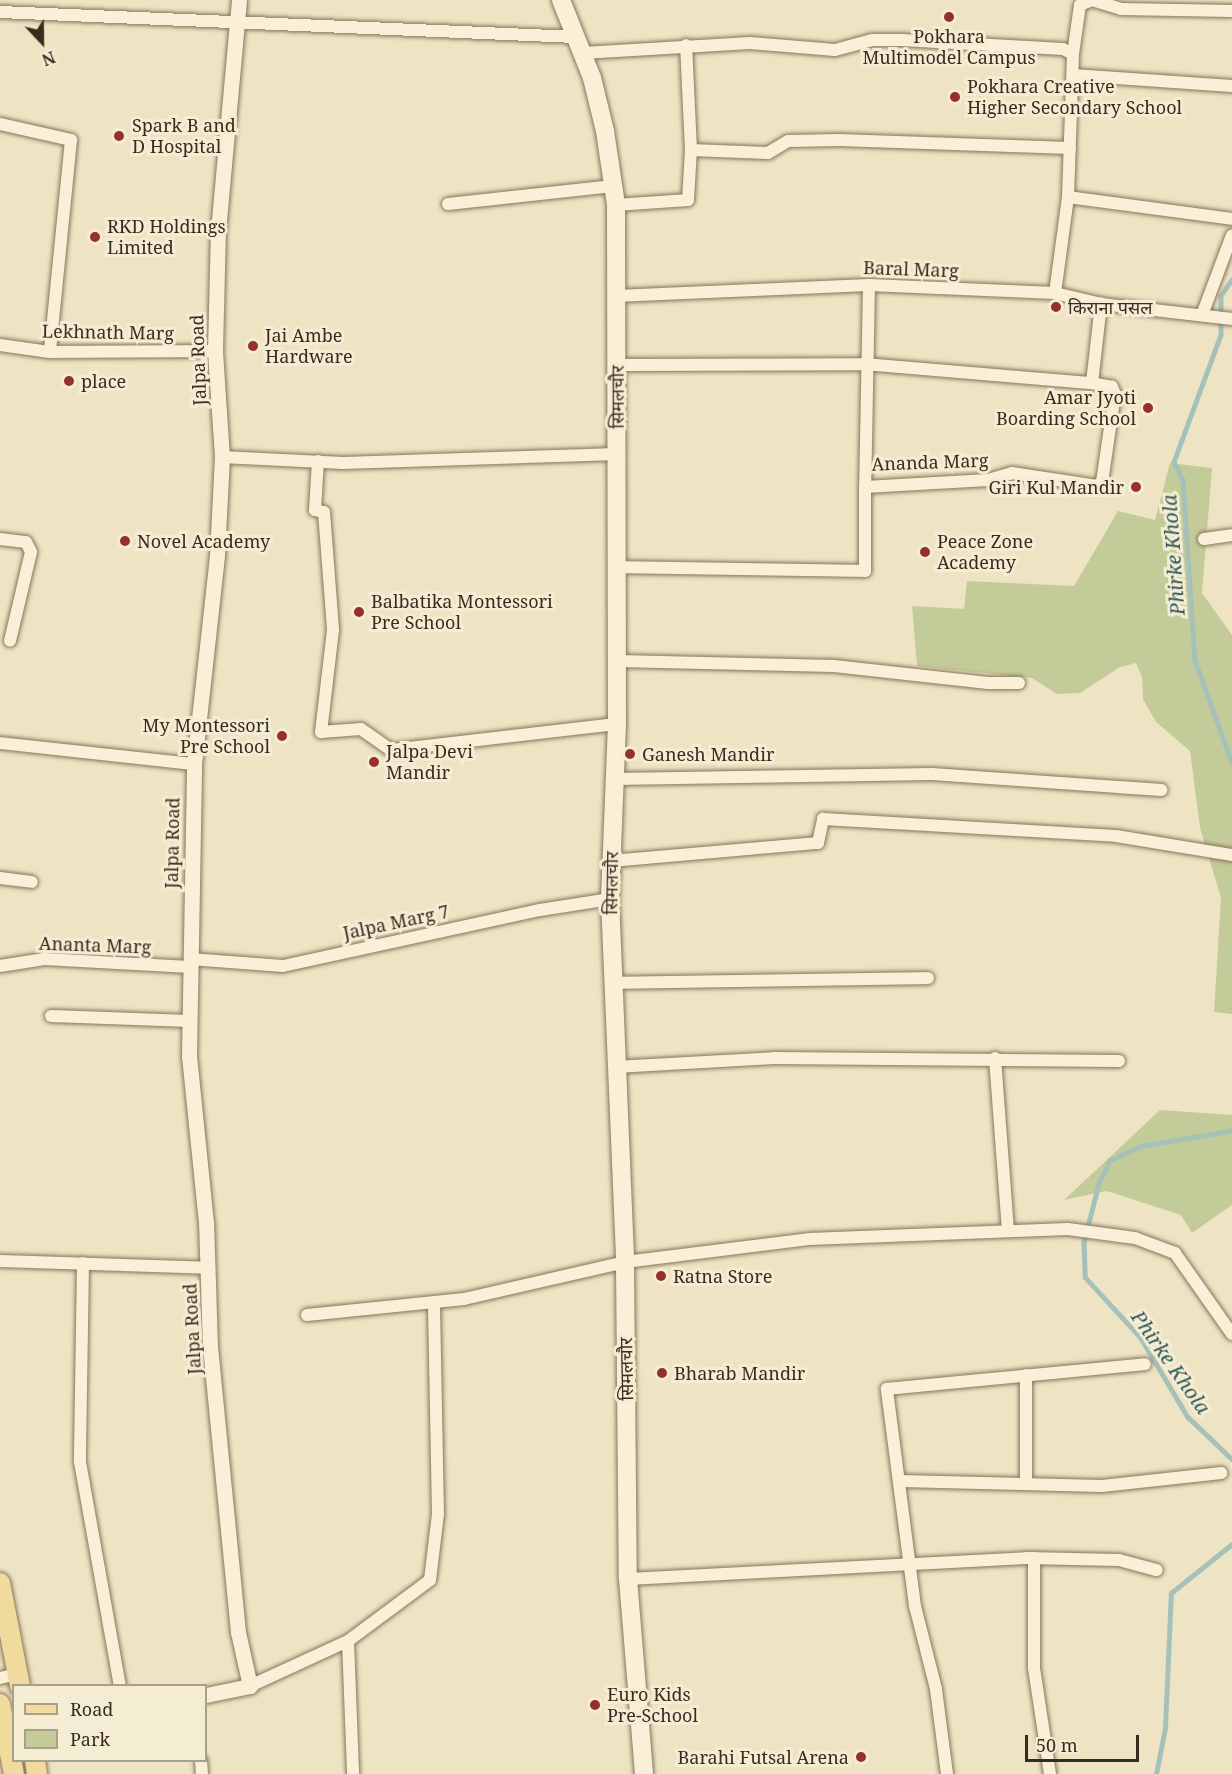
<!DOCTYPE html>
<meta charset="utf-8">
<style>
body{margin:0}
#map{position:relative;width:1232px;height:1774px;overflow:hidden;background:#eee4c4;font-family:"Noto Serif","Noto Sans Devanagari",serif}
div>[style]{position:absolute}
.green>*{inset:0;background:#c3cc98}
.stream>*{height:4.5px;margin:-2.25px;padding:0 2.25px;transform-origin:2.25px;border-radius:2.25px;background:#a6c1ba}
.roads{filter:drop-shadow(0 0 2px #88755a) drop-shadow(0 0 2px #88755a)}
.minor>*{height:12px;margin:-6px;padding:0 6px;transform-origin:6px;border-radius:6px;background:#f9f0d7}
.tertiary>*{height:15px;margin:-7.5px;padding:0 7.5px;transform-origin:7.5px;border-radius:7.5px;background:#f9f0d7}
.secondary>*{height:18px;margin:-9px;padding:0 9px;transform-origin:9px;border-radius:9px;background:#f9f0d7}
.primary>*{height:20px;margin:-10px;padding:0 10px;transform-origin:10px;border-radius:10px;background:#f1db9c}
.dots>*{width:16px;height:16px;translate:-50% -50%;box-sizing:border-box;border:3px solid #f5edd3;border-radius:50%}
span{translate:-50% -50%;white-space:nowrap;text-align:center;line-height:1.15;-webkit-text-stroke:6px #f5edd3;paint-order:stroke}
.poi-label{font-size:18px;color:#382c1e}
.left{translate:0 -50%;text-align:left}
.right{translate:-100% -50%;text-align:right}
.street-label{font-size:18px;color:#382c1e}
.water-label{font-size:20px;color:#2e5858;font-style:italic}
.legend{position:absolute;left:12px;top:1684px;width:195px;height:78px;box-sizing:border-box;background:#f5edd3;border:2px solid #a9a08b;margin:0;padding:8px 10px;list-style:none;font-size:18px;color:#382c1e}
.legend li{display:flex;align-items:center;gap:12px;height:30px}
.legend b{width:30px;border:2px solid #a9a08b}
.north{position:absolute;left:12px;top:12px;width:60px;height:60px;-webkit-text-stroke:4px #f5edd3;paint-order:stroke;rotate:158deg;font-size:16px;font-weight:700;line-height:24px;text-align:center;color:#382c1e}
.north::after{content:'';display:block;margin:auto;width:21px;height:27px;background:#382c1e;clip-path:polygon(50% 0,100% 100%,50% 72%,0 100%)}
.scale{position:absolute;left:1025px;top:1735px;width:114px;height:27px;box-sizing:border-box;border:3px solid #382c1e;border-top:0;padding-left:8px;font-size:18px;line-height:21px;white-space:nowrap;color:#382c1e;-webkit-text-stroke:4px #f5edd3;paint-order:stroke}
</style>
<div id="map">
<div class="green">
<div style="clip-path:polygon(1170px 463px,1212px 468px,1202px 593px,1232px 635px,1232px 1014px,1214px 1012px,1221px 898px,1200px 828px,1190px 751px,1156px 722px,1143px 699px,1142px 677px,1136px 663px,1120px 667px,1080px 693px,1057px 694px,1032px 678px,917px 666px,912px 606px,964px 609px,967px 581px,1074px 586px,1118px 511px,1155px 520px)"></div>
<div style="clip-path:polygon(1160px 1110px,1232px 1115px,1232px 1205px,1192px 1233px,1181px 1215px,1107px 1191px,1064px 1200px)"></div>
</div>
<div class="stream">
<div style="left:1232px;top:280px;width:19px;rotate:125deg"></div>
<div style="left:1221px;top:296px;width:39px;rotate:90deg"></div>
<div style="left:1221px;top:335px;width:135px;rotate:110.3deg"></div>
<div style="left:1174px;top:462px;width:20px;rotate:63deg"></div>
<div style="left:1183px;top:480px;width:180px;rotate:86.2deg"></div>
<div style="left:1195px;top:660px;width:109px;rotate:70.2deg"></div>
<div style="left:1232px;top:1131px;width:91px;rotate:170.5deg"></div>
<div style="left:1142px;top:1146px;width:35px;rotate:155deg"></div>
<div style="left:1110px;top:1161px;width:25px;rotate:116deg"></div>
<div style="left:1099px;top:1184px;width:60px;rotate:104.5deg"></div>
<div style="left:1084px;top:1242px;width:35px;rotate:88deg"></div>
<div style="left:1085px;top:1277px;width:83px;rotate:47.4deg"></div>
<div style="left:1141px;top:1338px;width:92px;rotate:59.3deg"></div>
<div style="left:1188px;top:1417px;width:61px;rotate:43.7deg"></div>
<div style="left:1156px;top:1774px;width:47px;rotate:-78.9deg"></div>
<div style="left:1165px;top:1728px;width:135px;rotate:-87.5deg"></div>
<div style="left:1171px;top:1593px;width:78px;rotate:-38.8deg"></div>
</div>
<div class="roads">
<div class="minor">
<div style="left:0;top:12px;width:577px;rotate:2.49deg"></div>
<div style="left:583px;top:53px;width:167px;rotate:-3.4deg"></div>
<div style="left:750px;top:43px;width:85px;rotate:4.7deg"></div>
<div style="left:835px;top:50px;width:39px;rotate:-15deg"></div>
<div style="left:873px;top:40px;width:29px"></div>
<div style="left:902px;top:40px;width:161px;rotate:3.2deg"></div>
<div style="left:1063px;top:49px;width:11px;rotate:27deg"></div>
<div style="left:1073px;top:54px;width:143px;rotate:92deg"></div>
<div style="left:1068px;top:197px;width:97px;rotate:97.7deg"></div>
<div style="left:1073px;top:54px;width:49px;rotate:-81.9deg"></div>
<div style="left:1080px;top:5px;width:13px;rotate:-23deg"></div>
<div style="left:1092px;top:0;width:30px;rotate:17deg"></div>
<div style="left:1121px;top:9px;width:111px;rotate:1deg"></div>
<div style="left:1073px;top:75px;width:159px;rotate:4deg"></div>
<div style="left:0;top:124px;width:73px;rotate:12.7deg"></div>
<div style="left:71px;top:140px;width:213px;rotate:95.7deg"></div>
<div style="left:691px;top:150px;width:77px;rotate:2.2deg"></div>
<div style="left:768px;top:153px;width:23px;rotate:-31deg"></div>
<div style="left:788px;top:141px;width:51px;rotate:-1.1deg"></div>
<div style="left:839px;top:140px;width:231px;rotate:2deg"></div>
<div style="left:1068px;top:197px;width:165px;rotate:7.6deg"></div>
<div style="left:448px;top:204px;width:166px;rotate:-6.2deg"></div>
<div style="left:616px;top:205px;width:72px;rotate:-4deg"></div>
<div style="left:688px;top:200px;width:50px;rotate:-86.6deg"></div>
<div style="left:691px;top:150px;width:105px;rotate:-92.7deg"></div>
<div style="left:869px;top:285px;width:202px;rotate:91.1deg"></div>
<div style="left:865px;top:487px;width:123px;rotate:-3.3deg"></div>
<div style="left:988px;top:480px;width:25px;rotate:-16deg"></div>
<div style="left:1012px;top:473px;width:86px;rotate:8.7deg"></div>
<div style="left:1097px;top:486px;width:6px;rotate:-39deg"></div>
<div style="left:1102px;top:482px;width:89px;rotate:-81.6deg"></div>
<div style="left:1115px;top:394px;width:8px;rotate:-113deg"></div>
<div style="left:1112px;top:387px;width:20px;rotate:-169deg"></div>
<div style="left:616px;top:296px;width:253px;rotate:-2.5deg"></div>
<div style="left:869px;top:285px;width:186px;rotate:2.5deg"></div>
<div style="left:1055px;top:293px;width:47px;rotate:13.4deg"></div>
<div style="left:1101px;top:304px;width:132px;rotate:6.5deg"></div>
<div style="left:1202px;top:315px;width:85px;rotate:-69.4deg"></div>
<div style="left:0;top:345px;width:50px;rotate:8deg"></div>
<div style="left:50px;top:352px;width:165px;rotate:-0.3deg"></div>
<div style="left:617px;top:365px;width:247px;rotate:-0.2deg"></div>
<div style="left:864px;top:364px;width:229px;rotate:4.8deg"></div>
<div style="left:1092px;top:383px;width:80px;rotate:-83.5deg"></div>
<div style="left:222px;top:457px;width:121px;rotate:2.8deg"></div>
<div style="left:343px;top:463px;width:274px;rotate:-1.9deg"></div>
<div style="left:318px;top:461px;width:49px;rotate:93.5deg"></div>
<div style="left:315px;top:510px;width:9px;rotate:13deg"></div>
<div style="left:324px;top:512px;width:118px;rotate:85.6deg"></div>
<div style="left:333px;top:630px;width:103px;rotate:96.7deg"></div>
<div style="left:321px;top:732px;width:40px;rotate:-4.3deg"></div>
<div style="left:361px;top:729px;width:37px;rotate:35deg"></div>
<div style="left:391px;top:750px;width:227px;rotate:-6.6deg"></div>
<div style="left:0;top:539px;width:26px;rotate:7deg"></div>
<div style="left:26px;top:542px;width:11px;rotate:63deg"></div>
<div style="left:31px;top:552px;width:91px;rotate:103.3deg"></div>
<div style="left:1204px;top:539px;width:28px;rotate:-8deg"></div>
<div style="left:616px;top:567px;width:249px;rotate:0.9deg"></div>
<div style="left:865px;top:571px;width:84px;rotate:-90deg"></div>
<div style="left:617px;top:661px;width:217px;rotate:1.3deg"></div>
<div style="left:834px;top:666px;width:155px;rotate:6.3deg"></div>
<div style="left:988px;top:683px;width:31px"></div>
<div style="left:0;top:743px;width:195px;rotate:6.2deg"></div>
<div style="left:613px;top:779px;width:319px;rotate:-0.9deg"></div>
<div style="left:932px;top:774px;width:230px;rotate:4deg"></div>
<div style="left:611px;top:861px;width:208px;rotate:-5deg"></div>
<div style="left:818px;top:843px;width:25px;rotate:-78deg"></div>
<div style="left:823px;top:819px;width:293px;rotate:3.3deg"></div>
<div style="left:1116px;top:836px;width:118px;rotate:9.3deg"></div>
<div style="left:0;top:878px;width:32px;rotate:7deg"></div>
<div style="left:190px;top:959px;width:93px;rotate:4.3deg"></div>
<div style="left:283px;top:966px;width:263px;rotate:-12.3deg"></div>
<div style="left:540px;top:910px;width:71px;rotate:-8.9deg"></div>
<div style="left:0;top:966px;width:45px;rotate:-9deg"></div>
<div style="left:44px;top:959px;width:146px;rotate:3.1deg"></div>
<div style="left:611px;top:983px;width:317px;rotate:-0.9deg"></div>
<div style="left:51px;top:1016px;width:139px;rotate:2.1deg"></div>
<div style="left:995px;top:1058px;width:173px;rotate:85.7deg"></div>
<div style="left:615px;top:1067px;width:159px;rotate:-3.2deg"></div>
<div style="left:774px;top:1058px;width:345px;rotate:0.5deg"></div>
<div style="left:0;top:1261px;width:208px;rotate:1.9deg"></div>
<div style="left:83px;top:1263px;width:199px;rotate:90.9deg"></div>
<div style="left:80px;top:1462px;width:228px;rotate:79.9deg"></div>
<div style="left:307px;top:1315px;width:158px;rotate:-5.8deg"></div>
<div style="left:464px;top:1299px;width:165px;rotate:-12.9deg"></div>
<div style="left:625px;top:1262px;width:185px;rotate:-7.1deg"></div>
<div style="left:809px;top:1239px;width:259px;rotate:-2.2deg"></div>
<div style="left:1068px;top:1229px;width:68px;rotate:7.7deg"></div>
<div style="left:1135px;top:1238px;width:43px;rotate:20.6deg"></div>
<div style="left:1175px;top:1253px;width:99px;rotate:54.9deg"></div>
<div style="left:901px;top:1481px;width:201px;rotate:1.4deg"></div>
<div style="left:1102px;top:1486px;width:120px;rotate:-6.2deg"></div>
<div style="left:1026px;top:1481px;width:106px;rotate:-90deg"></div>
<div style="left:1034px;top:1558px;width:110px;rotate:90deg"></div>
<div style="left:1034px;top:1668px;width:107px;rotate:81.4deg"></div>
<div style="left:628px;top:1579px;width:399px;rotate:-3deg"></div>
<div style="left:1026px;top:1558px;width:93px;rotate:1.2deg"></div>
<div style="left:1119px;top:1560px;width:39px;rotate:15deg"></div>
<div style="left:348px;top:1641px;width:133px;rotate:87.8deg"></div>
<div style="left:0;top:1678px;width:17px;rotate:-13deg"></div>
<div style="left:250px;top:1686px;width:108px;rotate:-24.7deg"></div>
<div style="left:348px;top:1641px;width:102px;rotate:-36.6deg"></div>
<div style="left:430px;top:1580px;width:66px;rotate:-83.1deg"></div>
<div style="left:438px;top:1514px;width:210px;rotate:-91.1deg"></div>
<div style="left:201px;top:1760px;width:14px;rotate:86deg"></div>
<div style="left:947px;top:1774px;width:86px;rotate:-97.4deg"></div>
<div style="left:936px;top:1689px;width:86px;rotate:-104.2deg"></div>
<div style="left:915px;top:1606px;width:219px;rotate:-97.4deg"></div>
<div style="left:887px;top:1389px;width:259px;rotate:-5.5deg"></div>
</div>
<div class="tertiary">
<div style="left:206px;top:1695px;width:45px;rotate:-11.6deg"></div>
<div style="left:250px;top:1686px;width:55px;rotate:-102.5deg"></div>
<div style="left:238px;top:1632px;width:286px;rotate:-95.6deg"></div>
<div style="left:210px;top:1347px;width:124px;rotate:-91.8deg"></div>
<div style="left:206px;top:1223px;width:167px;rotate:-95.8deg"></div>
<div style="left:189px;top:1057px;width:293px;rotate:-89deg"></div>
<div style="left:194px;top:764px;width:210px;rotate:-83.7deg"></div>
<div style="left:217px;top:555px;width:98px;rotate:-87.1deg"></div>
<div style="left:222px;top:457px;width:106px;rotate:-93.8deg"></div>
<div style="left:215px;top:351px;width:120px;rotate:-88.6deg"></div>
<div style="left:218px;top:231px;width:232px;rotate:-84.8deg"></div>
</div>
<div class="secondary">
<div style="left:561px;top:0;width:84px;rotate:68.3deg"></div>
<div style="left:592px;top:78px;width:55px;rotate:76.2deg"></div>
<div style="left:605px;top:131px;width:75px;rotate:81.5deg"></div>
<div style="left:616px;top:205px;width:519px;rotate:89.89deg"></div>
<div style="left:617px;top:724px;width:175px;rotate:92.3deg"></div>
<div style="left:610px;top:899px;width:363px;rotate:87.6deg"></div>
<div style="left:625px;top:1262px;width:317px;rotate:89.5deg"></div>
<div style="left:628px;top:1579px;width:196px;rotate:85.3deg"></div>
</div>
<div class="primary">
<div style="left:0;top:1583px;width:105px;rotate:79deg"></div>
<div style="left:0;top:1704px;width:71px;rotate:78.7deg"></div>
<div style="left:35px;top:1760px;width:14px;rotate:82deg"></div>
</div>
</div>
<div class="dots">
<div style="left:949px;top:17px;background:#97302b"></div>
<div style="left:955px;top:97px;background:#97302b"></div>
<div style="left:119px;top:136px;background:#97302b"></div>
<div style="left:95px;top:237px;background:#97302b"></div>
<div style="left:1056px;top:307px;background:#97302b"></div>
<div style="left:253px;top:346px;background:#97302b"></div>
<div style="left:69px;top:381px;background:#97302b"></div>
<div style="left:1148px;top:408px;background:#97302b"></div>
<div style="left:1136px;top:487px;background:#97302b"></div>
<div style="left:125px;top:541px;background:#97302b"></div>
<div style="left:925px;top:552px;background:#97302b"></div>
<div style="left:359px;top:612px;background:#97302b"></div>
<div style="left:282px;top:736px;background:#97302b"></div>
<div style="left:630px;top:754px;background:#97302b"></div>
<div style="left:374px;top:762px;background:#97302b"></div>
<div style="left:661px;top:1276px;background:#97302b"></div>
<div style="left:662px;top:1373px;background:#97302b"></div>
<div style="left:595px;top:1705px;background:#97302b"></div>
<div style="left:861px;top:1757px;background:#97302b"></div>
</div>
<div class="poi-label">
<span style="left:949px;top:47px">Pokhara<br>Multimodel Campus</span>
<span class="left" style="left:967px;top:97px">Pokhara Creative<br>Higher Secondary School</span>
<span class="left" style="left:132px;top:136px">Spark B and<br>D Hospital</span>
<span class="left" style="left:107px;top:237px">RKD Holdings<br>Limited</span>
<span class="left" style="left:1068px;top:307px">किराना पसल</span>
<span class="left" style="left:265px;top:346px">Jai Ambe<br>Hardware</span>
<span class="left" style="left:81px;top:381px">place</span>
<span class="right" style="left:1136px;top:408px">Amar Jyoti<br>Boarding School</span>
<span class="right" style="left:1124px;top:487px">Giri Kul Mandir</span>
<span class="left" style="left:137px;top:541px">Novel Academy</span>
<span class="left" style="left:937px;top:552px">Peace Zone<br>Academy</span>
<span class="left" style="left:371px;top:612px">Balbatika Montessori<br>Pre School</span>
<span class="right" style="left:270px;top:736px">My Montessori<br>Pre School</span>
<span class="left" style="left:386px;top:762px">Jalpa Devi<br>Mandir</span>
<span class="left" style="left:642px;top:754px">Ganesh Mandir</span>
<span class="left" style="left:673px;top:1276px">Ratna Store</span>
<span class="left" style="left:674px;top:1373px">Bharab Mandir</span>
<span class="left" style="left:607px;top:1705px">Euro Kids<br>Pre-School</span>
<span class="right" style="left:849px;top:1757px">Barahi Futsal Arena</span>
</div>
<div class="street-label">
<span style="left:911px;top:269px;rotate:2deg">Baral Marg</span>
<span style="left:108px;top:332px;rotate:1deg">Lekhnath Marg</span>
<span style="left:198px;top:360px;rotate:-92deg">Jalpa Road</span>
<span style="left:617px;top:397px;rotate:-90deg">सिमलचौर</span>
<span style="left:930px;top:462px;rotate:-2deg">Ananda Marg</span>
<span style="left:172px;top:843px;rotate:-89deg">Jalpa Road</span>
<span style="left:611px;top:883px;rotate:-89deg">सिमलचौर</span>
<span style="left:396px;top:922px;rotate:-12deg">Jalpa Marg 7</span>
<span style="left:95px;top:945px;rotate:2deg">Ananta Marg</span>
<span style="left:192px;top:1329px;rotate:-93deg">Jalpa Road</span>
<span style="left:626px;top:1369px;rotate:-91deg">सिमलचौर</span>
</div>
<div class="water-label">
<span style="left:1173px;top:555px;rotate:-94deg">Phirke Khola</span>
<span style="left:1171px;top:1362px;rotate:55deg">Phirke Khola</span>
</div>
<ul class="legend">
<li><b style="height:8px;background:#f1db9c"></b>Road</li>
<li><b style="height:16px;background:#c3cc98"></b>Park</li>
</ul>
<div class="north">N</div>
<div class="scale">50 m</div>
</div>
